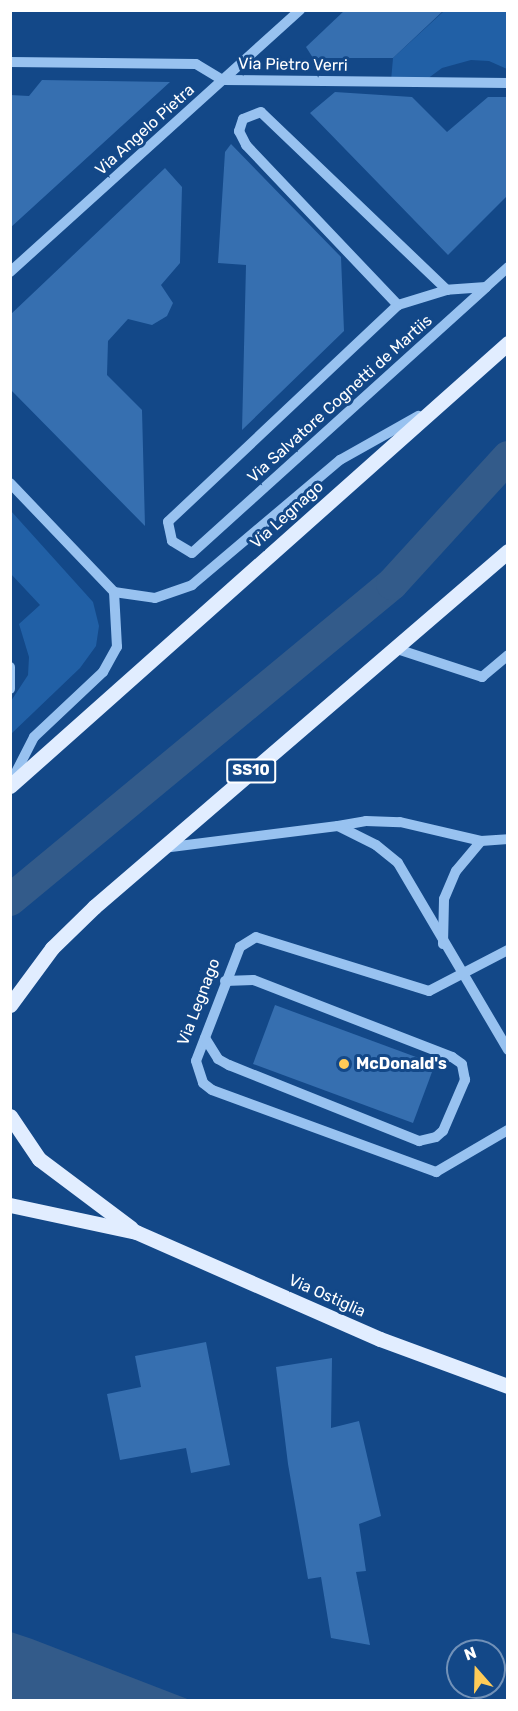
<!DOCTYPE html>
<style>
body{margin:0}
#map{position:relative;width:518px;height:1711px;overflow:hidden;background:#134888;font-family:Rubik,sans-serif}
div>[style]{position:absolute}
.green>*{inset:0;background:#2160a6}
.water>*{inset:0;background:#335b8a}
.canal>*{height:32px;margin:-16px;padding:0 16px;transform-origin:16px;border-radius:16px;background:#335b8a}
.building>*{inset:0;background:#366fb0}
.minor>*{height:10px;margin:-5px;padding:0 5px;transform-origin:5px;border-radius:5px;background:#98c2f0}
.major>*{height:15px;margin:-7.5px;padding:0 7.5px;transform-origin:7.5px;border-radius:7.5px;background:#e1edff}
.dots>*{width:16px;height:16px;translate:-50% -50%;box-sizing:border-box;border:3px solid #134888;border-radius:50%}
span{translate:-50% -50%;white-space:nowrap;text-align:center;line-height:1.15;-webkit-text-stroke:6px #134888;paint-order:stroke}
.shield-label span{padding:2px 4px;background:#134888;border:2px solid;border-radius:4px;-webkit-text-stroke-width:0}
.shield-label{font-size:15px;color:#fff;font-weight:700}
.street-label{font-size:16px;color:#fff}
.poi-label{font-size:16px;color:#fff;font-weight:700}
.left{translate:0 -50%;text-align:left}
.frame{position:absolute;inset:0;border:12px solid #fff;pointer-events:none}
.north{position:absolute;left:446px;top:1639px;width:60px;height:60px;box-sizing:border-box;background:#134888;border:2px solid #7191b8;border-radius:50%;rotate:340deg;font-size:16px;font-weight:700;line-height:24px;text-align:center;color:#fff}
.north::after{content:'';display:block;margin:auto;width:21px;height:27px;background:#ffcb57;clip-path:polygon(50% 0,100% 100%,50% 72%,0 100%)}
</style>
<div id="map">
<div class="green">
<div style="clip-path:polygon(444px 11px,507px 11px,507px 69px,489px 61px,471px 60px,442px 68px,423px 82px,391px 81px,393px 58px)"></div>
<div style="clip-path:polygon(11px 511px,93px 602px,99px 626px,96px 646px,80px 668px,11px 734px,11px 701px,28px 675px,29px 657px,19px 624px,40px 605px,11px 574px)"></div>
</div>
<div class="water">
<div style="clip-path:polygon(11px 1632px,32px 1639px,190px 1700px,11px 1700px)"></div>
</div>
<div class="canal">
<div style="left:10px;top:900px;width:496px;rotate:-39.6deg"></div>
<div style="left:392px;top:584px;width:172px;rotate:-47.6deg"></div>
</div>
<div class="building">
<div style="clip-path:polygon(345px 10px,444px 10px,393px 58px,313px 58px,306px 47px)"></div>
<div style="clip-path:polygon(42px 80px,170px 82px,10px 228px,10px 95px,29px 96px)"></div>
<div style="clip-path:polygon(335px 92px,412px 97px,447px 132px,488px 97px,507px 97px,507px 196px,448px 255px,310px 113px)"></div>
<div style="clip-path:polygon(231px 144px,341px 257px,344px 331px,242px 430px,246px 265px,218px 263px,225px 152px)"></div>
<div style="clip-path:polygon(165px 168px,182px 187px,180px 263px,161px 285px,173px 303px,167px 316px,152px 325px,128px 319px,108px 341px,107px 375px,142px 410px,145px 526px,10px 389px,10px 315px)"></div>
<div style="clip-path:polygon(275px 1005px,435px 1064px,413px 1123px,253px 1064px)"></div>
<div style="clip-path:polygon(206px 1342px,230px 1465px,191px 1473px,186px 1448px,120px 1460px,107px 1394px,141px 1387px,135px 1356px)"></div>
<div style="clip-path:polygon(332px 1358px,331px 1428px,359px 1421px,381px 1516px,359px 1524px,366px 1571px,356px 1572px,370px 1645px,331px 1638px,321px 1577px,308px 1579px,288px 1464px,276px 1367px)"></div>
</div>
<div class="minor">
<div style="left:10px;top:62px;width:186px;rotate:0.6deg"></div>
<div style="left:196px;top:64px;width:31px;rotate:31deg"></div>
<div style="left:223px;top:80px;width:285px;rotate:0.6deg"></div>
<div style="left:10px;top:272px;width:391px;rotate:-42.1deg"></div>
<div style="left:486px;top:287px;width:39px;rotate:176deg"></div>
<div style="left:447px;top:290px;width:257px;rotate:-136.3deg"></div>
<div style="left:261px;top:112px;width:19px;rotate:159deg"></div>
<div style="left:243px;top:119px;width:13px;rotate:108deg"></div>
<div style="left:239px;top:131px;width:16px;rotate:63deg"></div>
<div style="left:246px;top:145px;width:221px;rotate:46.5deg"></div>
<div style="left:398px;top:305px;width:316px;rotate:136.7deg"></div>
<div style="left:168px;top:522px;width:19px;rotate:78deg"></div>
<div style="left:172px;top:541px;width:23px;rotate:31deg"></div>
<div style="left:192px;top:553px;width:396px;rotate:-42.1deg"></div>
<div style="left:486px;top:287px;width:30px;rotate:-42deg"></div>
<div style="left:398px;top:305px;width:51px;rotate:-17deg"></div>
<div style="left:10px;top:483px;width:151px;rotate:46.3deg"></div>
<div style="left:114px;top:592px;width:41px;rotate:8.3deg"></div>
<div style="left:155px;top:598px;width:39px;rotate:-19deg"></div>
<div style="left:192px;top:585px;width:194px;rotate:-40.2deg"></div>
<div style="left:340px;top:460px;width:90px;rotate:-29.4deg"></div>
<div style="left:394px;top:648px;width:93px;rotate:18.2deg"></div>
<div style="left:482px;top:677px;width:34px;rotate:-40deg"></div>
<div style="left:10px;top:667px;width:22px;rotate:90deg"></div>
<div style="left:12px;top:780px;width:48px;rotate:-62.9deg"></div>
<div style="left:34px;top:737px;width:95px;rotate:-43.3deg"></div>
<div style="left:103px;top:672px;width:29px;rotate:-61deg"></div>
<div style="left:117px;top:647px;width:55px;rotate:-93.1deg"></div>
<div style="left:338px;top:826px;width:28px;rotate:-10deg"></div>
<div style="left:366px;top:821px;width:34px;rotate:2deg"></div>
<div style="left:400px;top:822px;width:83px;rotate:13.2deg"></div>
<div style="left:163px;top:848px;width:176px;rotate:-7.2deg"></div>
<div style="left:338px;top:826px;width:42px;rotate:26.6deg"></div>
<div style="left:376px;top:845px;width:28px;rotate:39deg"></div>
<div style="left:398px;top:863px;width:217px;rotate:59.5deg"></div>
<div style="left:443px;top:944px;width:45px;rotate:-88.7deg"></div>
<div style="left:444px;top:899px;width:30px;rotate:-67deg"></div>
<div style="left:456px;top:871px;width:39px;rotate:-50deg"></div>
<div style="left:481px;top:841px;width:27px;rotate:-4deg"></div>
<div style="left:508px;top:950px;width:89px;rotate:152.6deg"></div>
<div style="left:429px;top:991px;width:181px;rotate:-162.7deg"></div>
<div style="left:256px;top:937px;width:19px;rotate:148deg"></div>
<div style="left:240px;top:947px;width:122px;rotate:111.1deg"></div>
<div style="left:196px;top:1061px;width:23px;rotate:72deg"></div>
<div style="left:203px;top:1083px;width:11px;rotate:38deg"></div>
<div style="left:212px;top:1090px;width:239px;rotate:20.1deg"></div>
<div style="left:436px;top:1172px;width:83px;rotate:-30.3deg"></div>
<div style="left:205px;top:1038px;width:25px;rotate:58deg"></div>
<div style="left:218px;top:1059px;width:13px;rotate:29deg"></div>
<div style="left:229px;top:1065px;width:205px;rotate:21.8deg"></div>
<div style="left:419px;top:1141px;width:17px;rotate:-13deg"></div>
<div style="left:436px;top:1137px;width:9px;rotate:-41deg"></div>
<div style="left:443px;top:1131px;width:56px;rotate:-66.7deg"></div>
<div style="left:465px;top:1080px;width:16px;rotate:-101deg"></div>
<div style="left:462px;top:1064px;width:12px;rotate:-145deg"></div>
<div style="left:452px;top:1057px;width:213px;rotate:-158.8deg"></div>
<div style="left:253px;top:980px;width:28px;rotate:178deg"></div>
</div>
<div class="major">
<div style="left:10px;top:786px;width:667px;rotate:-41.65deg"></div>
<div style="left:10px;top:1005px;width:71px;rotate:-53.6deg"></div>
<div style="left:52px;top:948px;width:59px;rotate:-44.3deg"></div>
<div style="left:94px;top:907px;width:546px;rotate:-40.69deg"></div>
<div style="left:10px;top:1116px;width:52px;rotate:56deg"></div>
<div style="left:39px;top:1159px;width:115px;rotate:36.9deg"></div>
<div style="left:10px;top:1205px;width:129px;rotate:12.1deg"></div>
<div style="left:136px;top:1232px;width:266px;rotate:23.7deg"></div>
<div style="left:380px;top:1339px;width:136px;rotate:20.2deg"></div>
</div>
<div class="dots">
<div style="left:344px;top:1064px;background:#ffcb57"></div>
</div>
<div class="shield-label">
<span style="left:251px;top:771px">SS10</span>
</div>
<div class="street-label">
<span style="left:293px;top:65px;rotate:1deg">Via Pietro Verri</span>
<span style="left:145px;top:130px;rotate:-42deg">Via Angelo Pietra</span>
<span style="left:340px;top:399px;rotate:-42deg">Via Salvatore Cognetti de Martiis</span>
<span style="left:287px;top:515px;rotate:-42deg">Via Legnago</span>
<span style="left:199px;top:1002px;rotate:-69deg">Via Legnago</span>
<span style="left:327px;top:1296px;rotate:24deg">Via Ostiglia</span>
</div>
<div class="poi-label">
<span class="left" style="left:356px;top:1064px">McDonald's</span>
</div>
<div class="frame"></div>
<div class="north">N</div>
</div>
